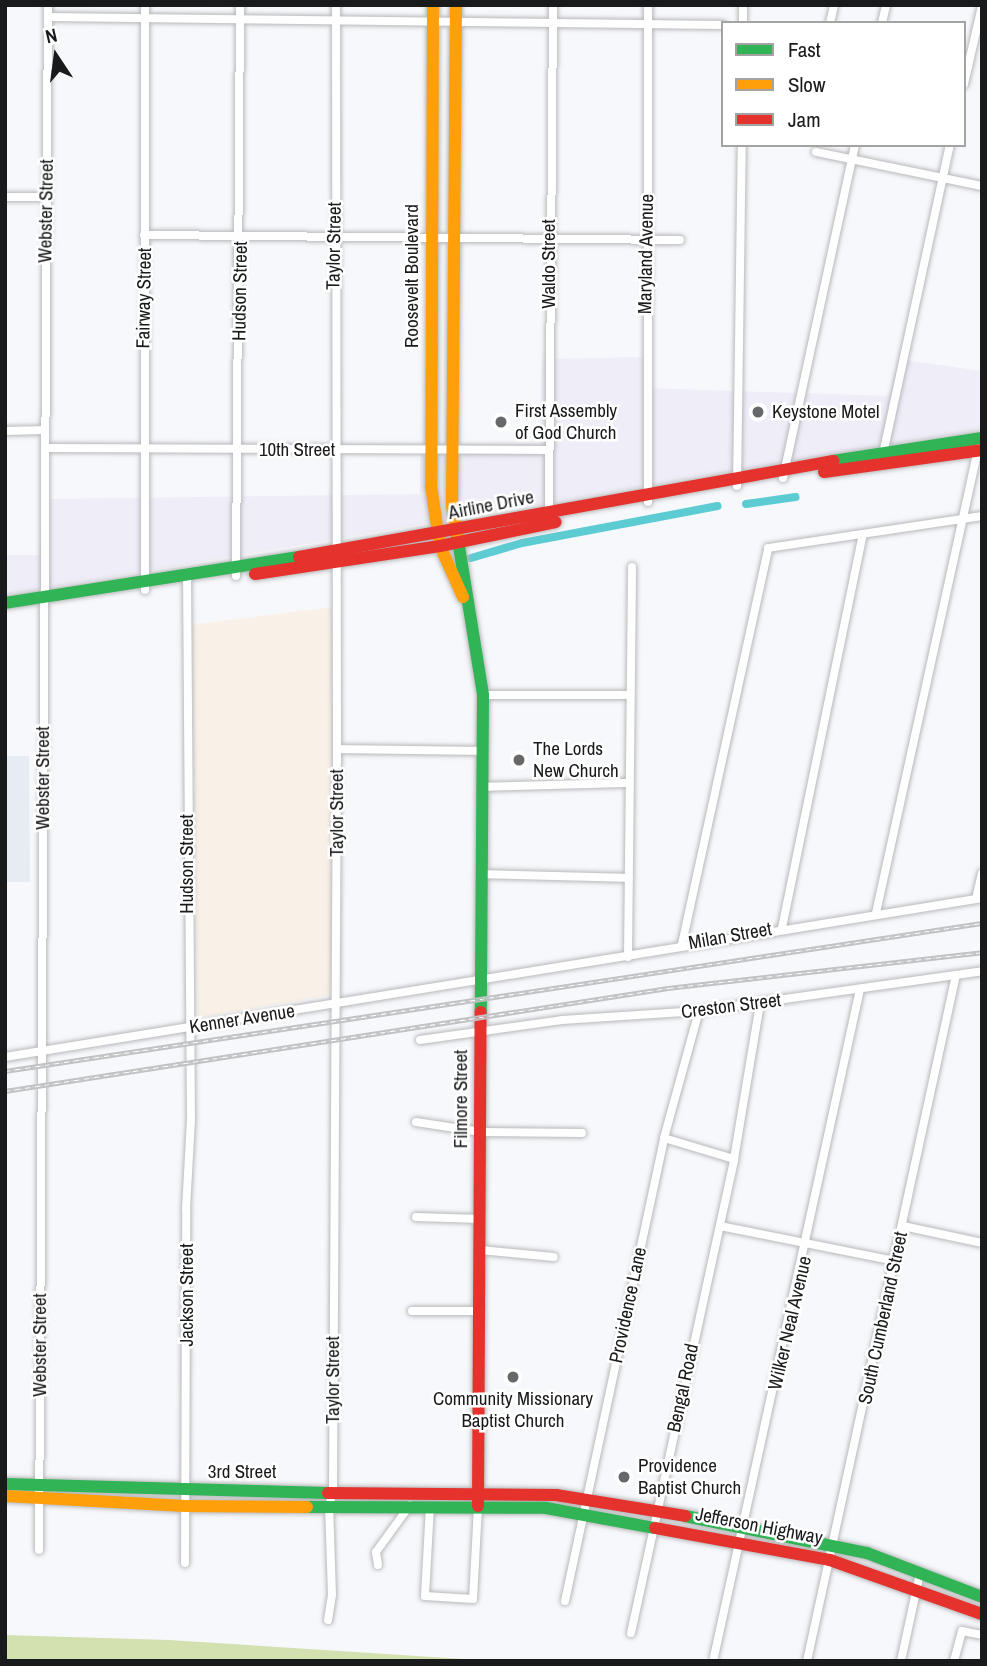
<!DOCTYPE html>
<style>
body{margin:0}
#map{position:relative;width:987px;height:1666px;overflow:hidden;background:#f7f8fb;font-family:"Archivo Narrow",sans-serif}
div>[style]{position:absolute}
.commercial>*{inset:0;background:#efedf8}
.industrial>*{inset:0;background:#f9f1e8}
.built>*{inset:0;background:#e7ebf3}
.forest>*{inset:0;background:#d3e0b0}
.canal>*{height:8px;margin:-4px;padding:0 4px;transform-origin:4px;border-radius:4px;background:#5cccd2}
.roads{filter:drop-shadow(0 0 2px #b8b9bb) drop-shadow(0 0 2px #b8b9bb)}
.street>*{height:8px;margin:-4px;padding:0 4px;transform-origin:4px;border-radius:4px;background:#fefefe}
.fast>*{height:12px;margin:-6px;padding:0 6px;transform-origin:6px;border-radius:6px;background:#30b455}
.slow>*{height:12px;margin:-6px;padding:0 6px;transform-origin:6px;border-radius:6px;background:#ff9f0a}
.jam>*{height:12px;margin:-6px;padding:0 6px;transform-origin:6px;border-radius:6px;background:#e5322d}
.rail>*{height:4.5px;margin-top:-2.25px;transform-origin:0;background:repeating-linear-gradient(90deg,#fff 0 5px,#c1c2c3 0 10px);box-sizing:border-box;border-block:2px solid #c1c2c3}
.dots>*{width:19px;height:19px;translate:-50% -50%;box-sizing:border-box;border:4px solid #fff;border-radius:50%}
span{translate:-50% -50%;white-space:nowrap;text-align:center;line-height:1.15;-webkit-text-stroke:5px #fff;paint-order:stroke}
.street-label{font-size:19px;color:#191a1c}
.poi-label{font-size:19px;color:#191a1c}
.left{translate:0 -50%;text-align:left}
.frame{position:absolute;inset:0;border:7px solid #191a1c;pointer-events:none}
.legend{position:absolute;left:721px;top:21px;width:245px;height:126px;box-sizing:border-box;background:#fff;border:2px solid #a3a3a4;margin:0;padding:9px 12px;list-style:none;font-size:21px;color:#191a1c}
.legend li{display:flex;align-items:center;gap:14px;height:35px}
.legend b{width:35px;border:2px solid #a3a3a4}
.north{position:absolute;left:21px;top:21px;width:70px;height:70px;-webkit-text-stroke:5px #fff;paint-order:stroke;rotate:347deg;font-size:19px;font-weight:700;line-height:28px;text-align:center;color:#191a1c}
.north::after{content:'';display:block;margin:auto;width:24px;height:32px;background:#191a1c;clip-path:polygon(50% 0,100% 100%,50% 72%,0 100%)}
</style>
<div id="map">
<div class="commercial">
<div style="clip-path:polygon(646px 357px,646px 388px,889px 396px,898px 359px,982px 371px,982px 429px,5px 595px,5px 555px,39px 555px,43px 499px,420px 494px,420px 444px,539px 444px,542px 359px)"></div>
</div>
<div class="industrial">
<div style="clip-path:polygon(332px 607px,331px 995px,198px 1018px,192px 625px)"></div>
</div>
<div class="built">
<div style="clip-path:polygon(5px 756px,29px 756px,30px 882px,5px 882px)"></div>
</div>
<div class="forest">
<div style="clip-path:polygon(5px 1635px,169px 1640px,495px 1661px,5px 1661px)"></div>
</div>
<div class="canal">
<div style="left:746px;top:504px;width:50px;rotate:-8deg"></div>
<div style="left:471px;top:558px;width:53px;rotate:-16.4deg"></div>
<div style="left:522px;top:543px;width:199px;rotate:-10.7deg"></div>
</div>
<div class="roads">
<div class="street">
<div style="left:48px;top:17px;width:675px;rotate:0.68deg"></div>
<div style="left:743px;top:23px;width:18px;rotate:-90deg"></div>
<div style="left:830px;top:23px;width:18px;rotate:-77deg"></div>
<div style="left:882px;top:23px;width:18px;rotate:-77deg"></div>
<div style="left:964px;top:84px;width:80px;rotate:-77deg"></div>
<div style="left:816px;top:152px;width:169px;rotate:11.6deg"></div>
<div style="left:5px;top:197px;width:41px"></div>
<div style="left:144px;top:235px;width:536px;rotate:0.53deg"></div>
<div style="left:5px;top:431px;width:40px;rotate:-1.4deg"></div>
<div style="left:46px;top:448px;width:502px;rotate:0.23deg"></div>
<div style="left:883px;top:454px;width:316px;rotate:-77.8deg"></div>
<div style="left:783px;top:478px;width:341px;rotate:-77.8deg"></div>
<div style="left:737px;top:486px;width:341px;rotate:-89.2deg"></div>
<div style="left:648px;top:502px;width:497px;rotate:-90deg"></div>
<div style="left:549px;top:517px;width:512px;rotate:-89.55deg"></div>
<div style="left:236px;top:576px;width:571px;rotate:-89.6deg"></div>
<div style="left:145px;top:590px;width:585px;rotate:-90deg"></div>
<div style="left:483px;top:695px;width:145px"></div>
<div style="left:337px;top:749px;width:146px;rotate:0.8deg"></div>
<div style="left:482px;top:787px;width:147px;rotate:-1.6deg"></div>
<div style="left:481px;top:874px;width:148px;rotate:1.5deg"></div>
<div style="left:976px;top:899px;width:26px;rotate:-77deg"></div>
<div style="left:876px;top:913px;width:476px;rotate:-77.6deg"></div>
<div style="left:782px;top:928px;width:402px;rotate:-78.4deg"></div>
<div style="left:682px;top:944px;width:405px;rotate:-77.7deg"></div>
<div style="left:768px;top:548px;width:216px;rotate:-8.5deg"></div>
<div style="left:628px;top:957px;width:390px;rotate:-89.4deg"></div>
<div style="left:420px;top:1040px;width:143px;rotate:-8deg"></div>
<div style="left:562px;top:1020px;width:137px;rotate:-3.8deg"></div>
<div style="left:699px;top:1011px;width:286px;rotate:-8deg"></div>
<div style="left:5px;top:1057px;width:990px;rotate:-9.24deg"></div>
<div style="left:416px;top:1122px;width:66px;rotate:8.7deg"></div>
<div style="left:481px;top:1132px;width:101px;rotate:0.6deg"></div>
<div style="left:664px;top:1138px;width:73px;rotate:16.7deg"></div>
<div style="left:416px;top:1217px;width:65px;rotate:1.8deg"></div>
<div style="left:720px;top:1226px;width:178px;rotate:11.3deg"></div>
<div style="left:903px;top:1226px;width:81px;rotate:12.1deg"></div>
<div style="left:480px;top:1250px;width:74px;rotate:5.4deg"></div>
<div style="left:412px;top:1311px;width:68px"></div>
<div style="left:430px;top:1506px;width:90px;rotate:93.2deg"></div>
<div style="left:425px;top:1596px;width:48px;rotate:3.6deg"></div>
<div style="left:473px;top:1599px;width:93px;rotate:-86.9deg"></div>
<div style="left:39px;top:1550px;width:1545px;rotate:-89.67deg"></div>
<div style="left:185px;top:1563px;width:354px;rotate:-89.8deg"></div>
<div style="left:186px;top:1209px;width:89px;rotate:-86.8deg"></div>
<div style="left:191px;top:1120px;width:545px;rotate:-90.42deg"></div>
<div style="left:378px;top:1565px;width:13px;rotate:-99deg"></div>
<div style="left:376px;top:1552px;width:58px;rotate:-54.1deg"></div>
<div style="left:565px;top:1601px;width:473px;rotate:-77.9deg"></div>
<div style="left:664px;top:1138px;width:132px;rotate:-74.6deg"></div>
<div style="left:328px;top:1620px;width:25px;rotate:-81deg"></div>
<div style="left:332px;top:1595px;width:89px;rotate:-91.9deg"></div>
<div style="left:329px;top:1506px;width:16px;rotate:-75deg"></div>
<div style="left:333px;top:1491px;width:742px;rotate:-89.69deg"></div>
<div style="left:337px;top:749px;width:744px;rotate:-90.08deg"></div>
<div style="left:631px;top:1633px;width:485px;rotate:-77.7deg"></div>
<div style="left:734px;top:1159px;width:158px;rotate:-80.5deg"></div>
<div style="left:714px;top:1657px;width:684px;rotate:-77.67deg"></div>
<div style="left:807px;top:1661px;width:702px;rotate:-77.75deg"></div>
<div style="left:901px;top:1661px;width:90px;rotate:-77.8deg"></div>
<div style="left:954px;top:1661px;width:31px;rotate:-75deg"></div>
<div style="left:962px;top:1631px;width:20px;rotate:11deg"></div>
</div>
<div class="fast">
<div style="left:833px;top:461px;width:151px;rotate:-8.8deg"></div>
<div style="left:457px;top:534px;width:163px;rotate:80.8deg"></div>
<div style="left:483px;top:695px;width:317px;rotate:90.4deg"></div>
<div style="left:5px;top:603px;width:298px;rotate:-8.9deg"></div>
<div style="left:5px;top:1484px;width:323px;rotate:1.6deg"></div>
<div style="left:307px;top:1507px;width:239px;rotate:0.2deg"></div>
<div style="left:546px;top:1508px;width:111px;rotate:10.4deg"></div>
<div style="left:685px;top:1516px;width:186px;rotate:11.5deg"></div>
<div style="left:867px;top:1553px;width:123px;rotate:20.9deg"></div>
</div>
<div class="slow">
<div style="left:433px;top:5px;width:481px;rotate:90.2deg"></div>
<div style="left:431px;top:486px;width:61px;rotate:81.5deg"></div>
<div style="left:440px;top:546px;width:56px;rotate:65.7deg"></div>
<div style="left:456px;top:5px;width:501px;rotate:90.46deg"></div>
<div style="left:452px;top:506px;width:28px;rotate:80deg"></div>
<div style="left:5px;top:1496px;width:180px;rotate:3.2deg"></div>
<div style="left:185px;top:1506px;width:122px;rotate:0.5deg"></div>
</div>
<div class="jam">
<div style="left:824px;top:472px;width:160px;rotate:-7.9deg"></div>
<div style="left:299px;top:557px;width:543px;rotate:-10.19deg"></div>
<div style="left:255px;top:574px;width:187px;rotate:-8.6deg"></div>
<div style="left:440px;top:546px;width:118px;rotate:-11.7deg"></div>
<div style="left:328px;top:1493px;width:228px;rotate:0.5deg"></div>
<div style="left:556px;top:1495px;width:131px;rotate:9.2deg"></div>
<div style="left:478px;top:1506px;width:494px;rotate:-89.7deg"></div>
<div style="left:655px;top:1528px;width:178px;rotate:10.4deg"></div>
<div style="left:830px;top:1560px;width:161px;rotate:19.6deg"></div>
</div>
</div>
<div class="rail">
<div style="left:5px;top:1071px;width:988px;rotate:-8.61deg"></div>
<div style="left:5px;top:1091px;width:671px;rotate:-8.83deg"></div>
<div style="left:668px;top:988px;width:316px;rotate:-6.5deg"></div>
</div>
<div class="dots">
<div style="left:758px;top:412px;background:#67686a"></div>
<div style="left:501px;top:422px;background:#67686a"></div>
<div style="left:519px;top:760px;background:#67686a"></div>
<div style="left:513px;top:1377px;background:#67686a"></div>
<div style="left:624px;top:1477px;background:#67686a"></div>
</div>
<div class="street-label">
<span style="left:46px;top:211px;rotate:-89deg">Webster Street</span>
<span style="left:334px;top:246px;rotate:-89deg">Taylor Street</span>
<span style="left:646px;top:254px;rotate:-89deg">Maryland Avenue</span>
<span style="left:549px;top:264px;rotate:-90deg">Waldo Street</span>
<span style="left:412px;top:276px;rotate:-90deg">Roosevelt Boulevard</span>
<span style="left:240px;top:291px;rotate:-89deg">Hudson Street</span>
<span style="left:144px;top:298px;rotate:-89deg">Fairway Street</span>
<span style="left:297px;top:450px">10th Street</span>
<span style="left:491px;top:505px;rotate:-11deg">Airline Drive</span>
<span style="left:43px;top:778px;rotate:-90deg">Webster Street</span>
<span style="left:337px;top:813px;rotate:-90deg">Taylor Street</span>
<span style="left:187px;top:864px;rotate:-90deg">Hudson Street</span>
<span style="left:730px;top:936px;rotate:-10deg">Milan Street</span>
<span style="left:731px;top:1006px;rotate:-7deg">Creston Street</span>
<span style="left:242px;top:1019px;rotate:-9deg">Kenner Avenue</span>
<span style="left:461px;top:1099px;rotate:-90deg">Filmore Street</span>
<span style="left:187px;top:1295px;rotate:-90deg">Jackson Street</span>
<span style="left:628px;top:1305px;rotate:-78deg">Providence Lane</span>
<span style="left:883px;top:1318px;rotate:-78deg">South Cumberland Street</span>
<span style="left:790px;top:1323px;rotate:-77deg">Wilker Neal Avenue</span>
<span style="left:40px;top:1345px;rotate:-90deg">Webster Street</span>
<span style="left:333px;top:1380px;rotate:-90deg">Taylor Street</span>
<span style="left:683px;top:1388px;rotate:-78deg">Bengal Road</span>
<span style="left:242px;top:1472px">3rd Street</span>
<span style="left:759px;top:1526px;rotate:11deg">Jefferson Highway</span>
</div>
<div class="poi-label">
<span class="left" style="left:515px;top:422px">First Assembly<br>of God Church</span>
<span class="left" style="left:772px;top:412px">Keystone Motel</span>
<span class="left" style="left:533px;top:760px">The Lords<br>New Church</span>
<span style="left:513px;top:1410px">Community Missionary<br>Baptist Church</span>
<span class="left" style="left:638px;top:1477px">Providence<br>Baptist Church</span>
</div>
<div class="frame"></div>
<ul class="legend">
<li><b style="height:9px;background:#30b455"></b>Fast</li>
<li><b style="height:9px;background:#ff9f0a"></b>Slow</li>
<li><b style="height:9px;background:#e5322d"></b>Jam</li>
</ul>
<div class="north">N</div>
</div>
